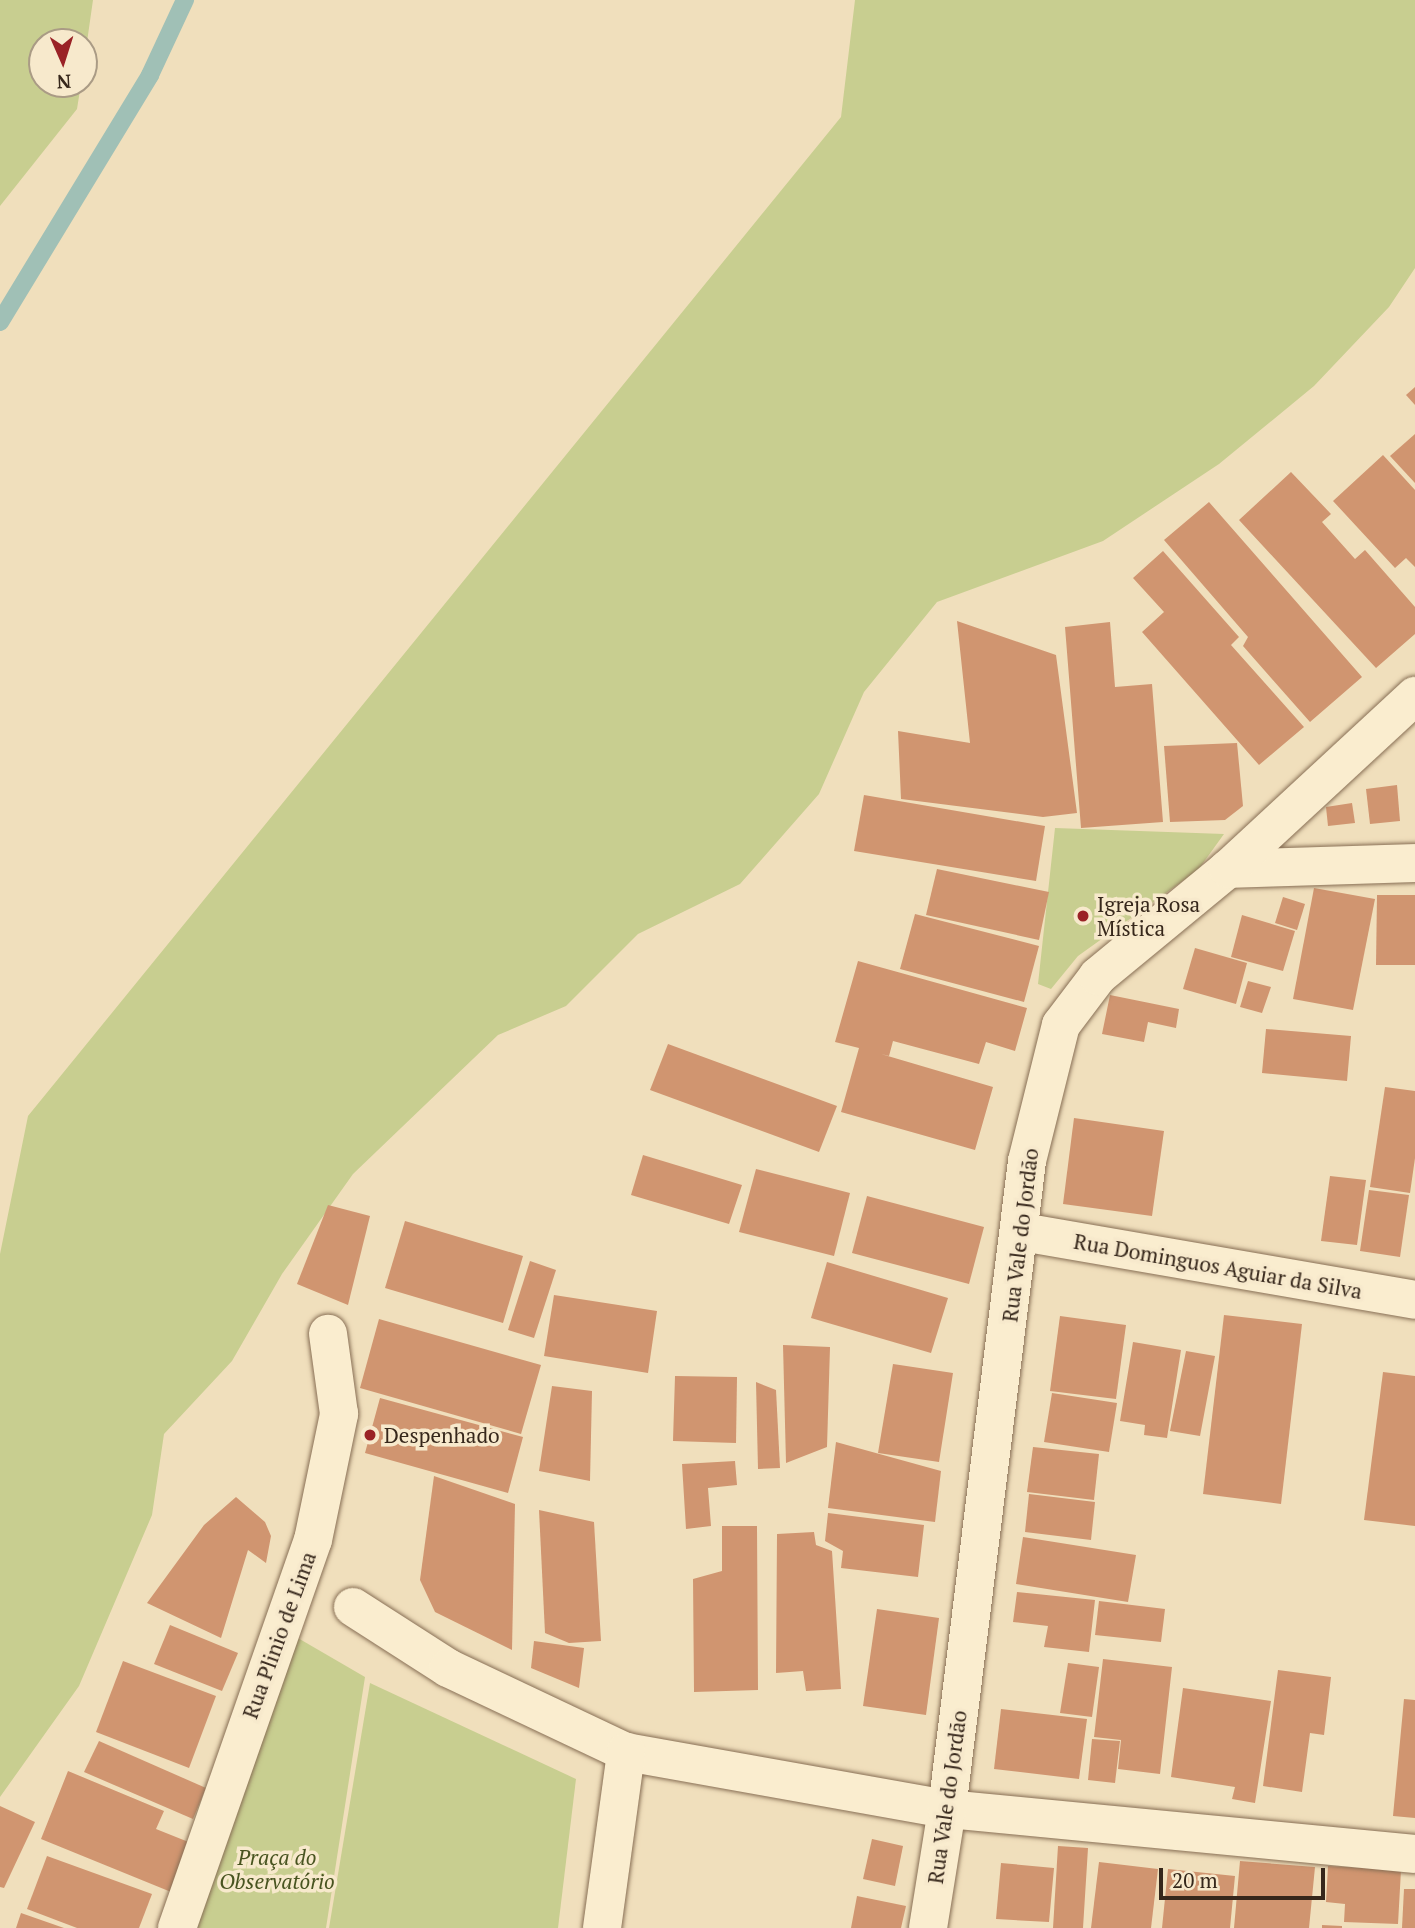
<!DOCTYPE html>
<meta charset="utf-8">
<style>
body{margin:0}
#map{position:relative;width:1415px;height:1928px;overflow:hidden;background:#f0dfbc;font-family:"PT Serif",serif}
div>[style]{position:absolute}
.green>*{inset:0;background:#c8ce90}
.stream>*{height:18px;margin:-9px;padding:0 9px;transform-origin:9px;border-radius:9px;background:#a0c0b6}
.building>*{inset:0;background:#d09570}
.roads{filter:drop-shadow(0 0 2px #886f55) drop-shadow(0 0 2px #886f55)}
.street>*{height:38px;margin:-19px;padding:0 19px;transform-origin:19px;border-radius:19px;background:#faedcf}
.dots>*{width:19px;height:19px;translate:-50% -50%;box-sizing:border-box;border:4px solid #f7e9cc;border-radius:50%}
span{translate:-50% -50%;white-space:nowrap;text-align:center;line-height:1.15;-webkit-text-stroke:7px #f7e9cc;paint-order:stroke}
.poi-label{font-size:21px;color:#36271b}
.left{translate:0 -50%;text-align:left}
.street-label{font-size:21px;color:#36271b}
.park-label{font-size:21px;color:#485420;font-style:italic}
.north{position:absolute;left:28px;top:28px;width:70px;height:70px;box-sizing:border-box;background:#f7e9cc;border:2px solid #aa9b85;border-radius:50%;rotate:177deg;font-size:19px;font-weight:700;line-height:28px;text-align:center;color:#36271b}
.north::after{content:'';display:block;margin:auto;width:24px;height:32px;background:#9a2226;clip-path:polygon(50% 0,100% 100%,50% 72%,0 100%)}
.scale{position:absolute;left:1159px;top:1868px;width:166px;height:32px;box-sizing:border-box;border:4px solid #36271b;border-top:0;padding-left:9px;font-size:21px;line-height:24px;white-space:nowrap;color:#36271b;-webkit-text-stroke:5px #f7e9cc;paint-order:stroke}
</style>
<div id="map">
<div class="green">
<div style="clip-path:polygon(0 0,93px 0,84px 63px,84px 42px,42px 42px,42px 84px,81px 84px,77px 109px,0 206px)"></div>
<div style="clip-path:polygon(855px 0,1415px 0,1415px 268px,1389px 307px,1314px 386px,1219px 464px,1103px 541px,937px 602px,864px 692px,819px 794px,740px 884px,638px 934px,566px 1006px,498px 1035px,353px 1174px,282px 1274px,232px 1361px,164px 1434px,152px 1515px,79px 1686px,0 1797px,0 1254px,28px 1116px,841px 117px)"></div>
<div style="clip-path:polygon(1055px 828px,1224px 834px,1198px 870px,1078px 956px,1051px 989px,1038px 984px)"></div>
<div style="clip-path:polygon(291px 1634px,365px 1677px,326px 1928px,196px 1928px)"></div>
<div style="clip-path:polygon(370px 1683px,576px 1779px,558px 1928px,329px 1928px)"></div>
</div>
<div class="stream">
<div style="left:0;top:322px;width:289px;rotate:-58.7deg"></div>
<div style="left:150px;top:75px;width:83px;rotate:-65deg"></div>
</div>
<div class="building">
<div style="clip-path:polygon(1415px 387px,1415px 405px,1406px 395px)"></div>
<div style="clip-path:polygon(1415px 434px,1415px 483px,1390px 456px)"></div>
<div style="clip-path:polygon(1383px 455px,1415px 490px,1415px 567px,1406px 558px,1395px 568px,1333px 501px)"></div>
<div style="clip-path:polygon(1291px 472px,1331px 514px,1322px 522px,1355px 559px,1365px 550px,1415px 607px,1415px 634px,1376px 668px,1239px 520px)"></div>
<div style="clip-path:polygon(1209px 502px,1362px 677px,1310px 722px,1243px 646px,1248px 637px,1164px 540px)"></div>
<div style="clip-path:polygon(1163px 551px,1239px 637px,1231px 645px,1304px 727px,1259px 765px,1142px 632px,1164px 612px,1133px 578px)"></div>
<div style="clip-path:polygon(957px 621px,1056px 655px,1077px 813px,1043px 817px,901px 799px,898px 731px,970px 743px)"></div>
<div style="clip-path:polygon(1110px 622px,1115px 687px,1152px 684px,1163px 822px,1081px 828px,1065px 627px)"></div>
<div style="clip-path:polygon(1237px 743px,1243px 806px,1225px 820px,1170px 822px,1164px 746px)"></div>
<div style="clip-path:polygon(1397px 785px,1400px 821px,1370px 824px,1366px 789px)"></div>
<div style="clip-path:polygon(864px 795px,1045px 826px,1036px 881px,854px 851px)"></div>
<div style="clip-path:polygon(1352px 803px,1355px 823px,1328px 826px,1326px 807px)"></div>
<div style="clip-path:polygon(937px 869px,1049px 892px,1039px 940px,926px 915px)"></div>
<div style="clip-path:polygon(1314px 888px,1375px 899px,1353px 1010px,1293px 999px)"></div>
<div style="clip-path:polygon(1377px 895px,1415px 895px,1415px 965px,1376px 965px)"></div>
<div style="clip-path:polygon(1283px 897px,1305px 904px,1297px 930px,1275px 923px)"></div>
<div style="clip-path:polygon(915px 914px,1039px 946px,1024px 1002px,900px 969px)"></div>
<div style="clip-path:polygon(1242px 915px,1295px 931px,1283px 971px,1231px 957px)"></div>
<div style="clip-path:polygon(1195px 948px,1247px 963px,1236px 1004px,1183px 989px)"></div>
<div style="clip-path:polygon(858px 961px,1027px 1008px,1015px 1051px,986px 1042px,979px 1064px,893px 1041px,889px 1056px,881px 1054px,993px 1087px,975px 1150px,841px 1112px,859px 1048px,835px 1042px)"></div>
<div style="clip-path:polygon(1248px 981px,1271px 987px,1262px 1013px,1240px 1007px)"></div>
<div style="clip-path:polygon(1110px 995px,1179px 1009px,1176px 1028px,1148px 1022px,1144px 1042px,1102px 1034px)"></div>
<div style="clip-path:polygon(1266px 1029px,1351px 1036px,1347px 1081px,1262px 1073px)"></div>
<div style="clip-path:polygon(668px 1044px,837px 1106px,819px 1152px,650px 1090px)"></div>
<div style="clip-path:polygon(1385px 1087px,1415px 1091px,1415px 1158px,1410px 1193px,1370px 1187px)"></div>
<div style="clip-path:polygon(1074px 1118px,1164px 1131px,1152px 1216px,1063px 1204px)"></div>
<div style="clip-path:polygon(643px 1155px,742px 1185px,729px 1224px,631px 1195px)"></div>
<div style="clip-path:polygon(756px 1169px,850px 1193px,834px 1256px,739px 1232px)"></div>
<div style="clip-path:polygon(1330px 1176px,1366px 1180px,1357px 1245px,1321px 1241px)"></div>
<div style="clip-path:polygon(1369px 1190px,1409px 1195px,1400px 1257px,1360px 1251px)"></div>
<div style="clip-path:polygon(867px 1196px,984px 1227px,969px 1284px,852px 1253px)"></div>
<div style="clip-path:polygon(328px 1205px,370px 1216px,348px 1305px,297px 1284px)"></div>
<div style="clip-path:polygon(405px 1221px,523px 1256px,503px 1323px,385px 1288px)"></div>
<div style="clip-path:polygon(530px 1261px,556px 1270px,534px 1338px,508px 1330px)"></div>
<div style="clip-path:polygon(827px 1262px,948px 1298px,931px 1353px,811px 1318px)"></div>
<div style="clip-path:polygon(554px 1295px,657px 1311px,648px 1373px,544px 1356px)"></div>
<div style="clip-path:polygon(1224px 1315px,1302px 1324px,1281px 1504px,1203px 1494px)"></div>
<div style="clip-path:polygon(1060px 1316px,1126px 1325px,1116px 1399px,1050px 1391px)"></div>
<div style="clip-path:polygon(379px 1319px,541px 1365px,521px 1434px,360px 1388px)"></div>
<div style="clip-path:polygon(1133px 1342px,1181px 1350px,1167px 1438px,1144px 1435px,1145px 1425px,1120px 1421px)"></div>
<div style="clip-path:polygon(783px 1345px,830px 1347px,827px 1447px,786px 1463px)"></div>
<div style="clip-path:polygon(1186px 1351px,1215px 1356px,1200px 1436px,1170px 1431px)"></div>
<div style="clip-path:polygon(893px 1364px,953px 1373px,939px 1462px,878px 1453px)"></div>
<div style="clip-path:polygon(1383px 1372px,1415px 1376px,1415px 1526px,1364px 1520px)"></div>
<div style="clip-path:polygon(675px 1376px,737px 1377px,736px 1443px,673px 1441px)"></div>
<div style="clip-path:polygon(756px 1382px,776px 1390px,780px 1468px,758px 1469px)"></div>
<div style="clip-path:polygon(552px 1386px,592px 1391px,590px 1481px,539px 1471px)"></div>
<div style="clip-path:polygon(1052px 1393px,1117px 1403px,1109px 1452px,1044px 1442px)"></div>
<div style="clip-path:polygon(380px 1398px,523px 1437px,508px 1493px,365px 1453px)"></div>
<div style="clip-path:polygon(836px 1442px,941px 1471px,935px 1522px,828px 1508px)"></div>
<div style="clip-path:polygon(1033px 1447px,1099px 1454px,1094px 1500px,1027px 1492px)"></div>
<div style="clip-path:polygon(735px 1461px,737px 1485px,708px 1488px,711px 1526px,686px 1529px,682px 1464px)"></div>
<div style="clip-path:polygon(434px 1476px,515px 1504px,512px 1650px,435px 1612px,420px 1580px)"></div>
<div style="clip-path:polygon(1029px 1494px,1095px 1502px,1091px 1540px,1025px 1532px)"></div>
<div style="clip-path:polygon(236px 1497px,265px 1522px,271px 1536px,266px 1563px,248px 1550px,221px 1638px,147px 1603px,204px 1525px)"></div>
<div style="clip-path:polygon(539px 1510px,594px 1522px,601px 1641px,569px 1643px,545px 1633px)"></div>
<div style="clip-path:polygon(828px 1513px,924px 1525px,918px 1577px,841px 1568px,843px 1551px,825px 1541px)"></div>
<div style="clip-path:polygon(722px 1526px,757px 1526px,758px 1690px,694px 1692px,693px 1579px,722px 1571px)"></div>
<div style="clip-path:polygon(814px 1532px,816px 1545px,832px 1551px,841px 1689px,806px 1691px,803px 1671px,776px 1673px,777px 1534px)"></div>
<div style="clip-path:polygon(1023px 1537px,1136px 1555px,1128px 1602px,1016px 1584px)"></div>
<div style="clip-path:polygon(1017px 1592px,1095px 1600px,1089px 1652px,1044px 1647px,1048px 1626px,1013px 1622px)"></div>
<div style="clip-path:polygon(1099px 1601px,1165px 1609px,1161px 1642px,1095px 1635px)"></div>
<div style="clip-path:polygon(877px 1609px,939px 1618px,926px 1715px,863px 1706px)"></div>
<div style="clip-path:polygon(170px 1625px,238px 1653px,222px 1691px,154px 1664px)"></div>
<div style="clip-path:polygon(534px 1641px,584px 1648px,579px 1688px,531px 1668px)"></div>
<div style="clip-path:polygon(1103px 1659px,1172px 1667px,1160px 1774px,1118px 1769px,1121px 1740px,1094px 1737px)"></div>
<div style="clip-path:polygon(123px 1661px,216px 1696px,189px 1768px,96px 1732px)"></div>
<div style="clip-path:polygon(1068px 1663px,1099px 1667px,1092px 1717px,1060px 1713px)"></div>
<div style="clip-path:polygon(1278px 1670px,1331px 1677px,1324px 1735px,1310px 1733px,1302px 1792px,1263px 1786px)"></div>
<div style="clip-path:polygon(1183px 1688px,1271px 1701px,1255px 1803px,1232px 1799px,1235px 1787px,1171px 1777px)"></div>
<div style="clip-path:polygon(1404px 1699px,1415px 1700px,1415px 1818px,1393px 1816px)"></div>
<div style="clip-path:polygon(1001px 1709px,1087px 1719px,1079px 1779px,994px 1769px)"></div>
<div style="clip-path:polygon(1092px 1739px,1120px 1741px,1115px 1783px,1088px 1780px)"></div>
<div style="clip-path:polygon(99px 1741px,206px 1788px,193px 1819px,84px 1772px)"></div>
<div style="clip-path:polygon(68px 1771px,164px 1811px,156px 1829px,196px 1845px,176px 1894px,41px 1839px)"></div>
<div style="clip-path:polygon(0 1806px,35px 1822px,4px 1888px,0 1887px)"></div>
<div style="clip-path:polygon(872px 1839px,903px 1846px,895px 1886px,863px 1879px)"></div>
<div style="clip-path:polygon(1058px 1846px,1088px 1848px,1083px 1928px,1053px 1928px)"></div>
<div style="clip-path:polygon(47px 1856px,152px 1894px,139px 1928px,77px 1928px,27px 1909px)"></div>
<div style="clip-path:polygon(1240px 1861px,1315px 1867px,1309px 1928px,1234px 1928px)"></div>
<div style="clip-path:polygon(1099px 1862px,1158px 1869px,1151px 1928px,1091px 1928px)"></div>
<div style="clip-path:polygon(1001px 1863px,1054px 1868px,1049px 1922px,996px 1919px)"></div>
<div style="clip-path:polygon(1328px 1866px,1401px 1870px,1398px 1924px,1344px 1922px,1345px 1904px,1326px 1902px)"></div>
<div style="clip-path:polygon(1168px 1869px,1235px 1876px,1230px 1928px,1162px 1928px)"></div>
<div style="clip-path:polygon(1404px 1889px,1415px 1889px,1415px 1928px,1402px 1928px)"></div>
<div style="clip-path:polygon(857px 1896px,906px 1906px,901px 1928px,851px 1928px)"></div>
<div style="clip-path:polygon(21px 1913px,64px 1928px,16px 1928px)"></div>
<div style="clip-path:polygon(1322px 1925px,1342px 1926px,1342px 1928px,1322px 1928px)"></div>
</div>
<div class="roads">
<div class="street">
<div style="left:1228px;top:869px;width:187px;rotate:-1.8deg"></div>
<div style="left:1022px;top:1232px;width:399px;rotate:9.8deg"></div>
<div style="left:353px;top:1607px;width:113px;rotate:32.7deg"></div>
<div style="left:448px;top:1668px;width:197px;rotate:25.3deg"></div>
<div style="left:626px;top:1752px;width:326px;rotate:10.1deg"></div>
<div style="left:947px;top:1809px;width:470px;rotate:5.5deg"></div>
<div style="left:177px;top:1928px;width:411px;rotate:-70.7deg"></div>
<div style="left:313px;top:1540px;width:129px;rotate:-78.3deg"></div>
<div style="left:339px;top:1414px;width:81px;rotate:-97.8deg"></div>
<div style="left:602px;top:1928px;width:178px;rotate:-82.2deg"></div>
<div style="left:928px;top:1928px;width:121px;rotate:-80.9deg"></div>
<div style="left:947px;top:1809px;width:653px;rotate:-82.96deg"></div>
<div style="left:1027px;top:1161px;width:140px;rotate:-76deg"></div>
<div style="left:1061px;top:1025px;width:61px;rotate:-52.9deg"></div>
<div style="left:1098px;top:976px;width:168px;rotate:-39.5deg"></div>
<div style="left:1228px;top:869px;width:255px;rotate:-42.8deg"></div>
</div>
</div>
<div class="dots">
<div style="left:1083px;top:916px;background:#9a2226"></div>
<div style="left:370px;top:1435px;background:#9a2226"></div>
</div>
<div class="poi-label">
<span class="left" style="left:1097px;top:916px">Igreja Rosa<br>Mística</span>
<span class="left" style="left:384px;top:1435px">Despenhado</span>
</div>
<div class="street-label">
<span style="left:1020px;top:1235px;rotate:-83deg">Rua Vale do Jordão</span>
<span style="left:1218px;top:1266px;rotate:10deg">Rua Dominguos Aguiar da Silva</span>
<span style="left:279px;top:1635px;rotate:-70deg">Rua Plinio de Lima</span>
<span style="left:947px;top:1797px;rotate:-82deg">Rua Vale do Jordão</span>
</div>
<div class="park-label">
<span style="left:277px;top:1869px">Praça do<br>Observatório</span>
</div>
<div class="north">N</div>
<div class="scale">20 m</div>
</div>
